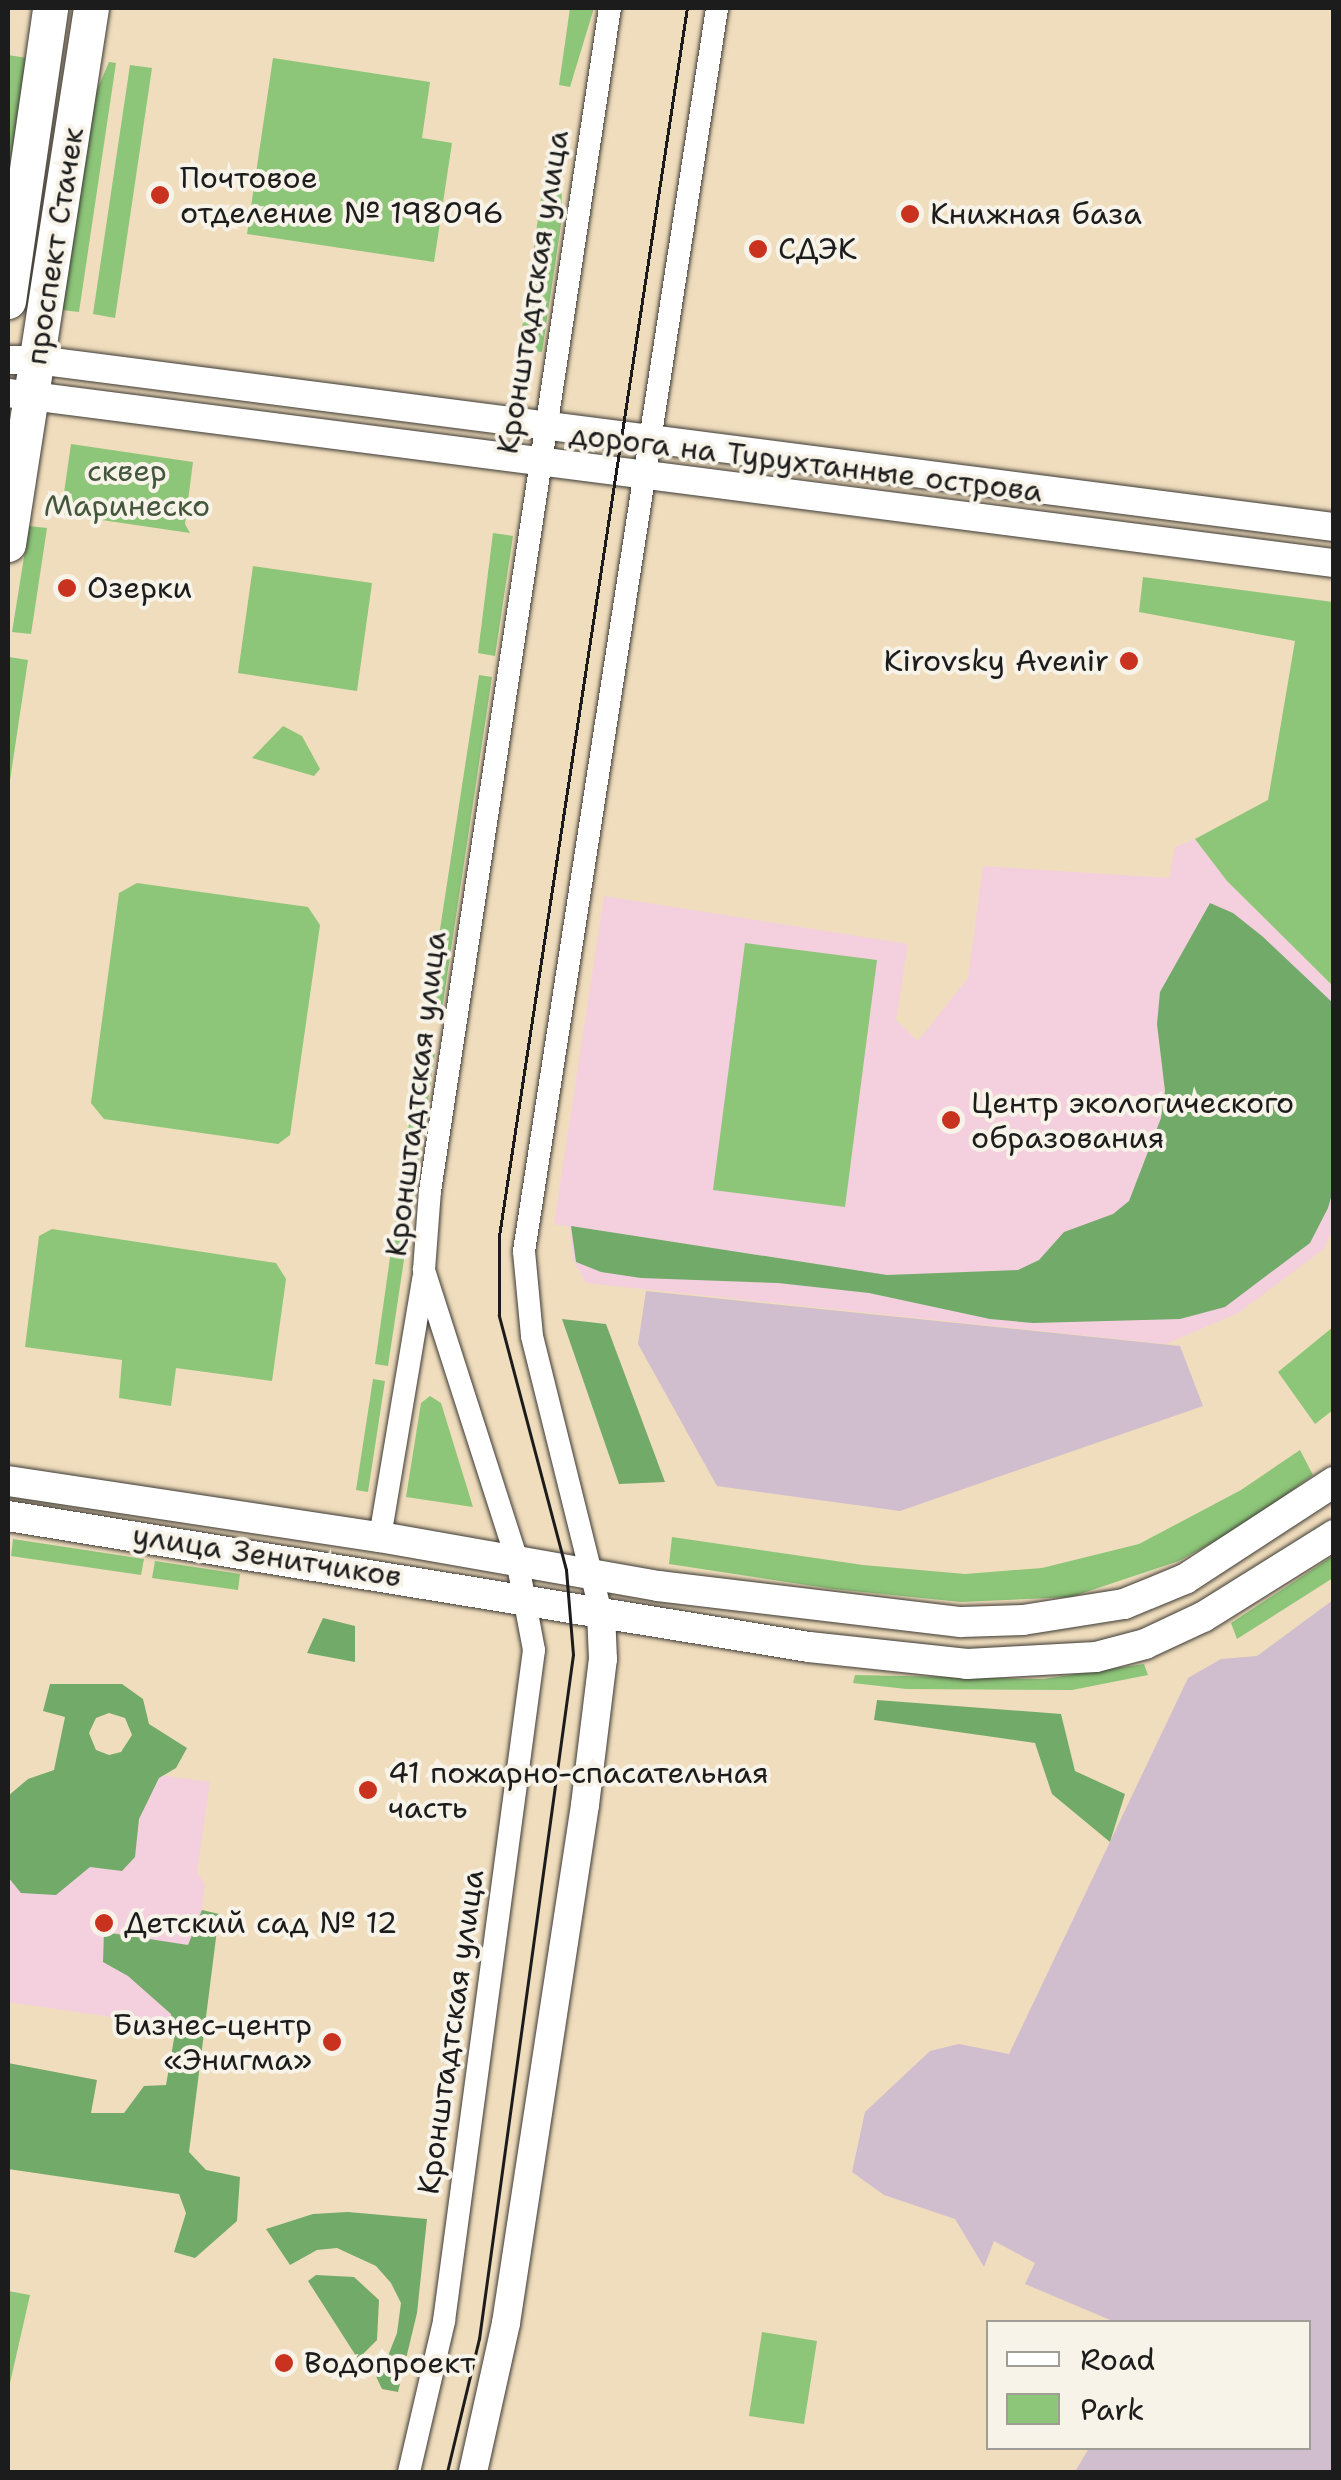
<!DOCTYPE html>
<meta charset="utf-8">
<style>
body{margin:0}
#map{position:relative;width:1341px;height:2480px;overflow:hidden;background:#f0ddbd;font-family:"Shantell Sans",sans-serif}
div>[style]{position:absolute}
.built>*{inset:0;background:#f4cfde}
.industrial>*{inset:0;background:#d0bdce}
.green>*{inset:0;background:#8dc579}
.forest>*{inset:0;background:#72aa69}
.roads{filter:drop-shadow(0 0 2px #3c3934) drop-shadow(0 0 2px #3c3934)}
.minor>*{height:22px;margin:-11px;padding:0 11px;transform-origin:11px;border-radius:11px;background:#fff}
.tertiary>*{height:28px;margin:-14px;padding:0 14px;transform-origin:14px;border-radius:14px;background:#fff}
.secondary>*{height:30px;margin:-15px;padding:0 15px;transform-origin:15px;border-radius:15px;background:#fff}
.primary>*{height:35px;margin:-17.5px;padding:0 17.5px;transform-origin:17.5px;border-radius:17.5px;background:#fff}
.tram>*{height:2.5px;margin:-1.25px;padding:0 1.25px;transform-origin:1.25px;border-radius:1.25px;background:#1c1c1c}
.dots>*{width:28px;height:28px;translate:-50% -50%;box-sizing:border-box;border:5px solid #f7f3e8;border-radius:50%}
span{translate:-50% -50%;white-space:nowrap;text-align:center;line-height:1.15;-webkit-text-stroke:8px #f7f3e8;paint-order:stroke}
.poi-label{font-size:30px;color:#1c1c1c}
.left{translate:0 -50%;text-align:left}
.right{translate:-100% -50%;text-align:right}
.street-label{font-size:30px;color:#1c1c1c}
.park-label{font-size:30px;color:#44573d}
.frame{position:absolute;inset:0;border:10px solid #1c1c1c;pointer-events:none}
.legend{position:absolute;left:986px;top:2320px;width:325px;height:130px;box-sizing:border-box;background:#f7f3e8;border:2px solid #9f9d96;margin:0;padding:12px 18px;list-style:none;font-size:30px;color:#1c1c1c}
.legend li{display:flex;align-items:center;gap:20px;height:50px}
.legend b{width:50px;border:2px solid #9f9d96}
</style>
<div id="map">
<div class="built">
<div style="clip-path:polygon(1195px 839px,1227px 881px,1333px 986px,1334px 1226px,1324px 1249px,1238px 1313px,1166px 1344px,586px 1283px,573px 1260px,570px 1227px,554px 1224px,604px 896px,908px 944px,896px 1020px,918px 1041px,968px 978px,983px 866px,1169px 878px,1175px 847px)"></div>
<div style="clip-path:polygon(94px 1766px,210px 1782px,197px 1872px,205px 1884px,187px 2028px,8px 2002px,8px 1841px)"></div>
</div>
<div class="industrial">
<div style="clip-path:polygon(646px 1291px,1180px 1346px,1203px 1406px,900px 1511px,717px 1486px,638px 1344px)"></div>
<div style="clip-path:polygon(1333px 1600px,1333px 2472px,1075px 2472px,1089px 2448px,1308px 2448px,1308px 2322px,1115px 2322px,1025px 2284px,1035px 2263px,994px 2241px,984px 2267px,955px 2219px,884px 2195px,852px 2172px,865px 2112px,930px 2051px,959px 2044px,1009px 2054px,1188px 1678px,1221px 1659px,1257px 1656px)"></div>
</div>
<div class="green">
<div style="clip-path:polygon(570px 8px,594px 8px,570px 87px,559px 85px)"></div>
<div style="clip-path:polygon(8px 55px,27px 58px,8px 189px)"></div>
<div style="clip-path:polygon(273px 58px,430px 82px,422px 138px,452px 143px,434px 262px,247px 234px)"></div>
<div style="clip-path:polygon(109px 62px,116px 63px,79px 312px,61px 310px,93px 99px)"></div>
<div style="clip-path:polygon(130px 65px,152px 68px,115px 318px,93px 314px)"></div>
<div style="clip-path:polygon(548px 150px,561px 151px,562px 218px,542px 352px,519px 349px)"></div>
<div style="clip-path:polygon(71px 444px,193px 462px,185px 524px,190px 533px,61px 514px)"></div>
<div style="clip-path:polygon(29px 526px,47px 528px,31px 634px,12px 632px)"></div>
<div style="clip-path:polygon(493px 533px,513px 536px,495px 656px,478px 653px)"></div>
<div style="clip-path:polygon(253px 566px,372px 583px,357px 691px,238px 673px)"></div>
<div style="clip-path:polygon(1143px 577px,1333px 602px,1333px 986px,1227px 881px,1195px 839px,1268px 800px,1295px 641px,1139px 612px)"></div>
<div style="clip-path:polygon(9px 657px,28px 660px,8px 794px,8px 665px)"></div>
<div style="clip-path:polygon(479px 675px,492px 677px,441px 1016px,427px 1014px)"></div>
<div style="clip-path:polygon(283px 726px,302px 736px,320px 769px,314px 776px,252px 758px)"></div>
<div style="clip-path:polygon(137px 883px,308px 907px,320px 925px,290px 1135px,278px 1144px,104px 1119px,91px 1103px,119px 893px)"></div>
<div style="clip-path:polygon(745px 943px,877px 960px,845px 1207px,713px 1190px)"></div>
<div style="clip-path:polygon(419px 1052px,435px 1054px,388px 1366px,375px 1364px)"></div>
<div style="clip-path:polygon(52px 1229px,276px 1263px,286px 1279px,272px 1381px,176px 1368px,171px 1406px,119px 1398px,122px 1360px,25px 1347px,39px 1236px)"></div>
<div style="clip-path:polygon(1333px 1327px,1333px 1410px,1315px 1424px,1278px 1372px)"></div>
<div style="clip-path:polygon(373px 1379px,385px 1381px,368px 1492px,356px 1490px)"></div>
<div style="clip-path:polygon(430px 1396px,441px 1403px,473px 1507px,406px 1497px,421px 1403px)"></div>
<div style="clip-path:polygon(1300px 1450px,1313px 1475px,1244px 1525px,1179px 1561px,1071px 1597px,961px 1602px,833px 1589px,669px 1564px,672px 1537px,863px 1565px,965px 1574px,1042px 1568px,1139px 1544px,1241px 1490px)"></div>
<div style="clip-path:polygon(13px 1539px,144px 1559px,141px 1575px,11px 1556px)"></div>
<div style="clip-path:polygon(1333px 1556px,1333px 1578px,1237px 1639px,1231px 1623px)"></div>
<div style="clip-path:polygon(155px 1561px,240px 1574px,238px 1590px,152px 1578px)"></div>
<div style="clip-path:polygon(1144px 1664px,1148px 1675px,1072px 1690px,906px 1689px,853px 1683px,855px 1675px,1043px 1679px)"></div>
<div style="clip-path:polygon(8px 2291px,30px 2295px,10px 2383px,8px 2383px)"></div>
<div style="clip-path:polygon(762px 2332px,817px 2341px,804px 2424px,749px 2416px)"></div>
</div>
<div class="forest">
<div style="clip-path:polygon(1210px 903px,1233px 913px,1262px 936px,1334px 1004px,1334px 1187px,1328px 1208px,1310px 1243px,1225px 1307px,1180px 1319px,1033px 1323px,990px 1319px,869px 1293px,778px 1283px,641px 1278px,601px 1272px,576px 1262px,571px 1226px,887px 1275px,1018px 1270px,1039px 1260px,1064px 1232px,1113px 1214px,1129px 1201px,1161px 1118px,1165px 1091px,1157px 1024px,1160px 992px)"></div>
<div style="clip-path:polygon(562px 1319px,606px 1324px,665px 1482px,619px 1484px)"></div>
<div style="clip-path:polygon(323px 1618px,355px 1626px,355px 1662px,307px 1653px)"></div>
<div style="clip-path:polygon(evenodd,50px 1684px,122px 1684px,143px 1699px,149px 1724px,187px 1748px,176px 1768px,159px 1778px,139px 1819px,135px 1857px,122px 1871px,90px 1867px,56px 1895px,21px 1893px,8px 1877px,8px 1796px,28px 1779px,54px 1770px,65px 1717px,43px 1711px,50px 1684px,109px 1713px,125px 1718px,132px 1735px,121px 1752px,109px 1755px,96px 1750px,89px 1733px,96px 1718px,109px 1713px)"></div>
<div style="clip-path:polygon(877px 1700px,1061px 1714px,1075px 1771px,1125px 1794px,1110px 1842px,1052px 1794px,1035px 1743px,874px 1720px)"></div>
<div style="clip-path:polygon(202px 1910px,219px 1914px,189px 2152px,206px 2170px,240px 2177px,237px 2221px,195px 2258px,174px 2252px,186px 2213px,179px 2194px,8px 2169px,8px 2063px,97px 2080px,91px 2113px,124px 2113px,144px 2086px,166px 2085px,175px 2033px,171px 2014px,128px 1976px,103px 1962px,104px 1932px,188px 1945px)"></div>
<div style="clip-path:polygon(348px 2212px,427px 2219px,417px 2313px,398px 2392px,382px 2389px,374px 2372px,386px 2361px,397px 2333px,401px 2303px,391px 2283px,376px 2266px,337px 2248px,317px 2250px,290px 2265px,266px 2229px,313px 2214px)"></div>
<div style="clip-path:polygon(316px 2275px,354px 2277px,379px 2300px,377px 2340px,358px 2359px,308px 2281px)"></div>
</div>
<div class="roads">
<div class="minor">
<div style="left:380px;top:1537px;width:262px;rotate:-80.5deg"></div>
<div style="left:601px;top:1613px;width:285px;rotate:-104deg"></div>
<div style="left:532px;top:1336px;width:85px;rotate:-95.4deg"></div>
<div style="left:524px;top:1251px;width:1258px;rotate:-81.17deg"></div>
<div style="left:409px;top:2472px;width:155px;rotate:-76.9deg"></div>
<div style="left:444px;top:2321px;width:677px;rotate:-82.36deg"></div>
<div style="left:534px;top:1650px;width:92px;rotate:-100.7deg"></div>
<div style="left:517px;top:1560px;width:305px;rotate:-107.8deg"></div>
<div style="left:424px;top:1270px;width:79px;rotate:-85.7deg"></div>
<div style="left:430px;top:1191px;width:1197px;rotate:-81.35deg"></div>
</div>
<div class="tertiary">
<div style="left:8px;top:360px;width:29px"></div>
<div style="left:37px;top:360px;width:1308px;rotate:7.34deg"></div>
<div style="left:8px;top:393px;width:1337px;rotate:7.31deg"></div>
<div style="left:473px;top:2472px;width:153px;rotate:-77.5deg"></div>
<div style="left:506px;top:2323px;width:524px;rotate:-81.33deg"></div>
<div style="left:585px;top:1805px;width:147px;rotate:-83deg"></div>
<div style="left:603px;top:1659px;width:46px;rotate:-92.5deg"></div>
</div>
<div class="secondary">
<div style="left:8px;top:1481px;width:376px;rotate:8.6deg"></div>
<div style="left:380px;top:1537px;width:282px;rotate:10deg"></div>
<div style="left:658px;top:1586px;width:305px;rotate:6.8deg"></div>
<div style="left:961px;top:1622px;width:62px;rotate:-1.8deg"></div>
<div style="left:1023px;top:1620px;width:102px;rotate:-9deg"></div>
<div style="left:1124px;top:1604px;width:66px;rotate:-22.3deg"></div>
<div style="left:1185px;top:1579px;width:178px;rotate:-33.1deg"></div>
<div style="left:8px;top:1516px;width:812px;rotate:9.29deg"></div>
<div style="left:809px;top:1647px;width:159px;rotate:6.1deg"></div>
<div style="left:967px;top:1664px;width:129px;rotate:-3.1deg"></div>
<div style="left:1096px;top:1657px;width:51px;rotate:-14.9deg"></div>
<div style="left:1145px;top:1644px;width:64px;rotate:-25deg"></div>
<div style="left:1203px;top:1617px;width:155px;rotate:-32deg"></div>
</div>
<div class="primary">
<div style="left:8px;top:301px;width:296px;rotate:-81.8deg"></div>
<div style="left:8px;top:544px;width:542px;rotate:-81.2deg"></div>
</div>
</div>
<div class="tram">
<div style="left:447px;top:2472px;width:137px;rotate:-76.5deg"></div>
<div style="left:479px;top:2339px;width:690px;rotate:-82.18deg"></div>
<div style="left:573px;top:1655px;width:85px;rotate:-94.7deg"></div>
<div style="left:566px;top:1570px;width:263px;rotate:-104.8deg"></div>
<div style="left:499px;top:1316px;width:80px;rotate:-90deg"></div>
<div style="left:499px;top:1236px;width:1242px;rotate:-81.3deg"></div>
</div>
<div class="dots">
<div style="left:160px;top:195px;background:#c8321e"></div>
<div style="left:910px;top:214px;background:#c8321e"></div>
<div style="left:758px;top:249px;background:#c8321e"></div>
<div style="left:67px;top:588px;background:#c8321e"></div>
<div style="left:1129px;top:661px;background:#c8321e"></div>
<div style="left:951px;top:1120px;background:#c8321e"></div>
<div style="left:368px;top:1790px;background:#c8321e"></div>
<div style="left:104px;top:1923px;background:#c8321e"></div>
<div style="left:332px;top:2042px;background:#c8321e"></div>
<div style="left:284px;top:2363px;background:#c8321e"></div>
</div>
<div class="poi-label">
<span class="left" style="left:180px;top:195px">Почтовое<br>отделение № 198096</span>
<span class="left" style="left:930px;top:214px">Книжная база</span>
<span class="left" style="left:778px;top:249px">СДЭК</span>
<span class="left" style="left:87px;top:588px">Озерки</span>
<span class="right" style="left:1109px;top:661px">Kirovsky Avenir</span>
<span class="left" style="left:971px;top:1120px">Центр экологического<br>образования</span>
<span class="left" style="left:388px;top:1790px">41 пожарно-спасательная<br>часть</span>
<span class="left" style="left:124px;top:1923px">Детский сад № 12</span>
<span class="right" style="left:312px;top:2042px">Бизнес-центр<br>«Энигма»</span>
<span class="left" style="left:304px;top:2363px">Водопроект</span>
</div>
<div class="street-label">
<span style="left:55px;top:246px;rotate:-81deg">проспект Стачек</span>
<span style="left:533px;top:292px;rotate:-81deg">Кронштадтская улица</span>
<span style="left:806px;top:463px;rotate:7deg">дорога на Турухтанные острова</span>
<span style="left:416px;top:1094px;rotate:-83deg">Кронштадтская улица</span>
<span style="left:267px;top:1556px;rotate:9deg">улица Зенитчиков</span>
<span style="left:451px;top:2032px;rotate:-82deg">Кронштадтская улица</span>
</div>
<div class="park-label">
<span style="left:127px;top:488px">сквер<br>Маринеско</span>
</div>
<div class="frame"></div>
<ul class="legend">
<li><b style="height:12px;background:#fff"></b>Road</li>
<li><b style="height:28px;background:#8dc579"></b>Park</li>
</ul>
</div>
